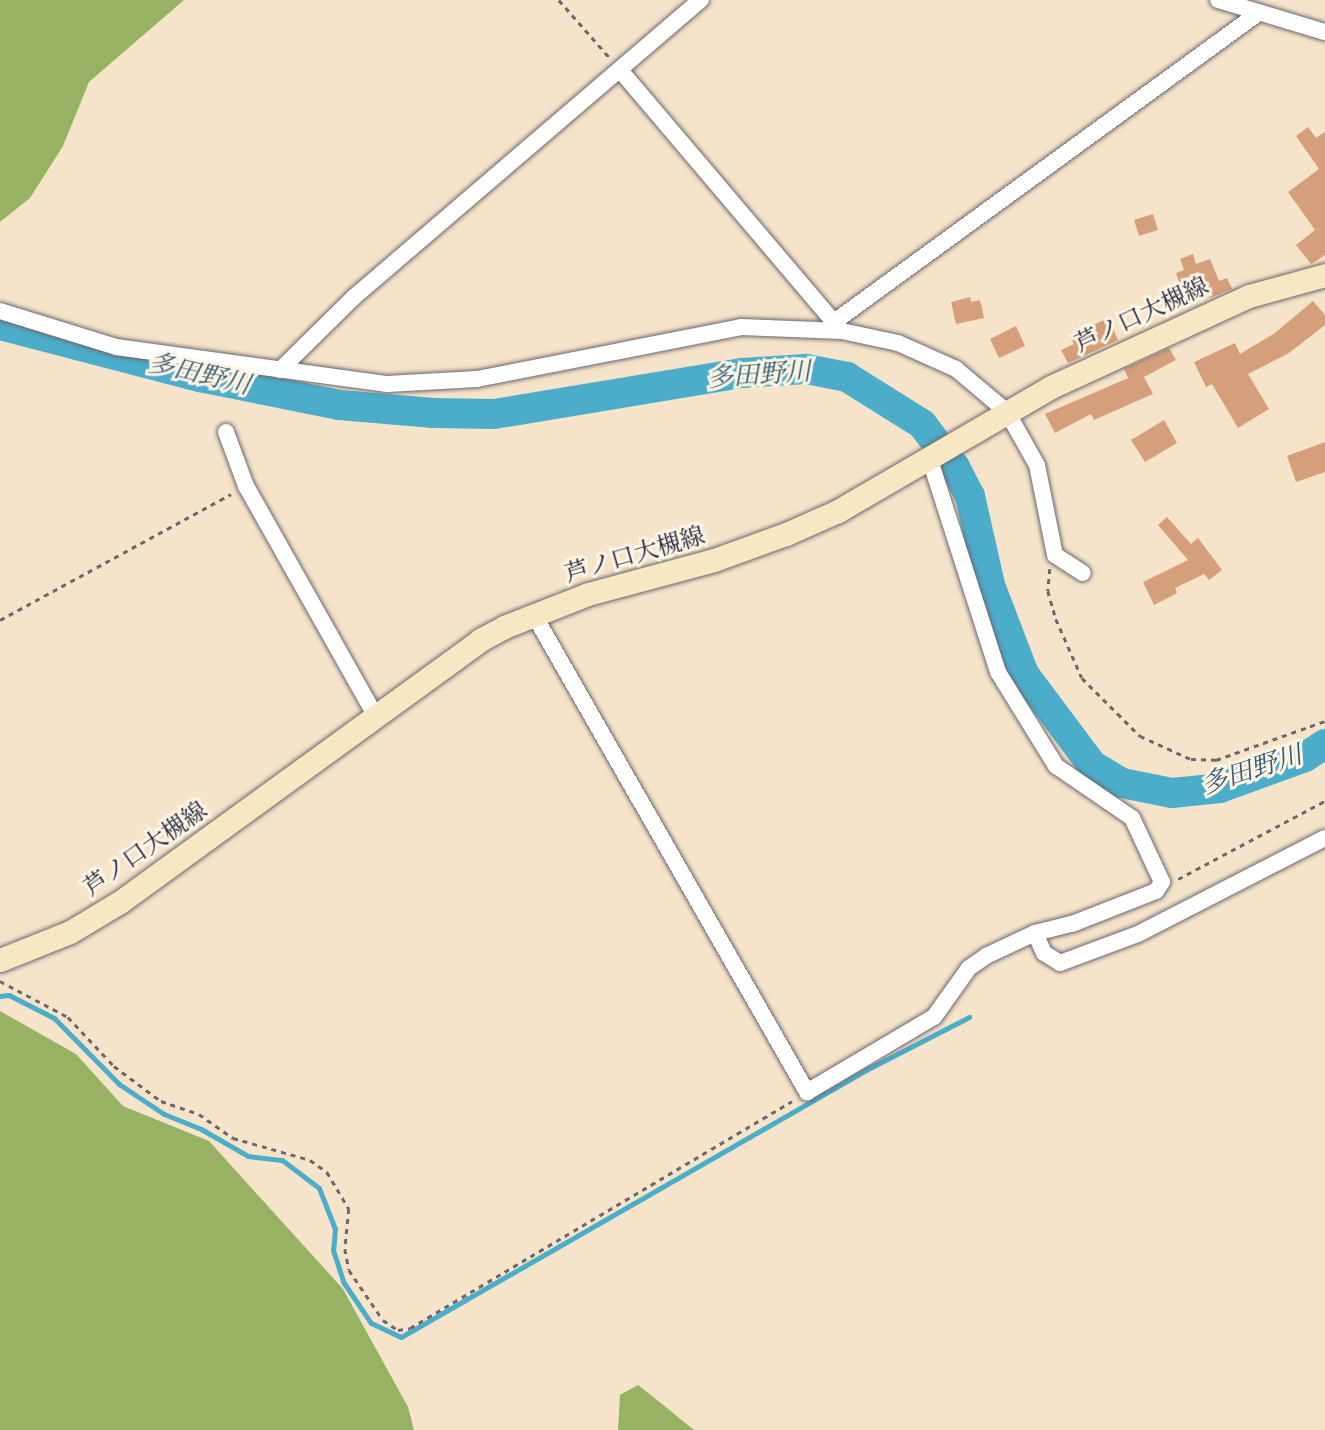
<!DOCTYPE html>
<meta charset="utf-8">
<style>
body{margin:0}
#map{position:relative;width:1325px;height:1430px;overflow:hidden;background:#f6e4ca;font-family:"IM FELL DW Pica","Noto Serif JP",serif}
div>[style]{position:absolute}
.forest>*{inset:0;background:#98b264}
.stream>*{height:5px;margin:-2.5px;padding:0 2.5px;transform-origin:2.5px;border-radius:2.5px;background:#4badca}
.river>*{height:30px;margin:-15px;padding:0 15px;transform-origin:15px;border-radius:15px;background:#4badca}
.building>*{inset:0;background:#d69f7b}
.path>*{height:2.5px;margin-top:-1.25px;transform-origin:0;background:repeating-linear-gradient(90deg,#6c666d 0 5px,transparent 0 10px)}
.roads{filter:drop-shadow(0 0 2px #6c666d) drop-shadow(0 0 2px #6c666d)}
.street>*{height:16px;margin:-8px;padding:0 8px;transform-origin:8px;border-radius:8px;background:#fff}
.secondary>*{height:23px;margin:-11.5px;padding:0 11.5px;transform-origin:11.5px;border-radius:11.5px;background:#f7e8c3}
span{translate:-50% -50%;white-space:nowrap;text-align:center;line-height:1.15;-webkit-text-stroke:6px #fcf5e5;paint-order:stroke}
.street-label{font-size:24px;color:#22223b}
.water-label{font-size:26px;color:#325a74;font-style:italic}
</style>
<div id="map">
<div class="forest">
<div style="clip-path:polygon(0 0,184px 0,89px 82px,63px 146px,30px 198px,0 222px)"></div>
<div style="clip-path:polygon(0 1011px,76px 1054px,123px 1106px,209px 1141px,343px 1289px,408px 1407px,414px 1430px,0 1430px)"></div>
<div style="clip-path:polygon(638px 1385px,662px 1404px,694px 1430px,618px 1430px,620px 1395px)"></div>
</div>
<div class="stream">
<div style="left:0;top:996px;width:9px;rotate:-6deg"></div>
<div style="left:9px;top:995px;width:51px;rotate:27.1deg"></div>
<div style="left:54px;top:1018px;width:93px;rotate:45.4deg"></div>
<div style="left:119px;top:1084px;width:54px;rotate:33.7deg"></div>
<div style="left:164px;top:1114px;width:40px;rotate:22deg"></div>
<div style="left:201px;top:1129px;width:54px;rotate:29.9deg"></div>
<div style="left:248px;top:1156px;width:34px;rotate:7deg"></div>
<div style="left:282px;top:1160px;width:46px;rotate:37.1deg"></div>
<div style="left:319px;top:1188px;width:44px;rotate:68.7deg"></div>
<div style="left:335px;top:1229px;width:21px;rotate:95deg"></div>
<div style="left:333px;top:1250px;width:35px;rotate:72deg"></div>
<div style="left:344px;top:1283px;width:48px;rotate:56deg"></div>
<div style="left:371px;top:1323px;width:33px;rotate:25deg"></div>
<div style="left:401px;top:1337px;width:536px;rotate:-29.86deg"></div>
<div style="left:866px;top:1070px;width:116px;rotate:-27.2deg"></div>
</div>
<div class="river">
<div style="left:0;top:325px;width:207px;rotate:14.6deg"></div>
<div style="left:200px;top:377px;width:142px;rotate:11.4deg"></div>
<div style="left:339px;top:405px;width:95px;rotate:4.8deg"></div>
<div style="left:434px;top:413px;width:60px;rotate:1deg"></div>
<div style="left:494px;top:414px;width:251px;rotate:-9.4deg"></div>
<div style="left:742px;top:373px;width:64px;rotate:-3.6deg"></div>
<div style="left:806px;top:369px;width:42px;rotate:11deg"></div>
<div style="left:847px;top:377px;width:89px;rotate:32.1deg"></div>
<div style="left:922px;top:424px;width:54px;rotate:52.5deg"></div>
<div style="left:955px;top:467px;width:33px;rotate:63deg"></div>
<div style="left:970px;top:496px;width:91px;rotate:77.3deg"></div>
<div style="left:990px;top:585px;width:95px;rotate:69.1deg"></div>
<div style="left:1024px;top:674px;width:114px;rotate:53.2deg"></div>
<div style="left:1092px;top:765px;width:35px;rotate:31deg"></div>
<div style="left:1122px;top:783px;width:51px;rotate:11.3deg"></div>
<div style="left:1172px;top:793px;width:48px;rotate:-5.9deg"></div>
<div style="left:1220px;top:788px;width:90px;rotate:-20deg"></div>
<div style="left:1305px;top:757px;width:24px;rotate:-33deg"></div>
</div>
<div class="building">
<div style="clip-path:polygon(1308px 127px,1316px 138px,1325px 132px,1325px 255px,1311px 264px,1296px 245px,1315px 230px,1288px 192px,1319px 169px,1296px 136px)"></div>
<div style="clip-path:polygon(1153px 214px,1158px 230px,1139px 236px,1134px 220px)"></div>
<div style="clip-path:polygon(1193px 254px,1196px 264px,1210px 259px,1219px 281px,1227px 278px,1232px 289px,1210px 298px,1202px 280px,1181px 288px,1176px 273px,1184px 270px,1180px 259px)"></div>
<div style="clip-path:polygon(970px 297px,971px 302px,980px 300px,984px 318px,956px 324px,951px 302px)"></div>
<div style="clip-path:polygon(1313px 301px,1325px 315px,1325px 325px,1289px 353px,1248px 374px,1269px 409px,1238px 428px,1212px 384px,1206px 387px,1194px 362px,1235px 343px,1240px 354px,1275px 333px)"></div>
<div style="clip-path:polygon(1108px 318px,1118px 340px,1068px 363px,1061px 350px,1074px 344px,1070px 336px)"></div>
<div style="clip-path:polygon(1016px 326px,1025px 346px,999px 358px,990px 339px)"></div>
<div style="clip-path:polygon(1169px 348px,1176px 360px,1144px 377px,1153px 394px,1094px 420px,1091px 414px,1055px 433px,1045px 414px,1128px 378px,1124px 369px)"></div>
<div style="clip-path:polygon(1164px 420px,1177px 443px,1145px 462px,1131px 440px)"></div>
<div style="clip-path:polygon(1325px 442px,1325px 472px,1296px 482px,1287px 456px)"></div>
<div style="clip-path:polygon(1167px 517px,1191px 544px,1198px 538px,1222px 570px,1209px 580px,1204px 574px,1175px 588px,1177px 593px,1154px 605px,1143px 582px,1188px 560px,1158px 525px)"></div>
</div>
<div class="path">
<div style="left:559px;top:0;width:77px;rotate:48.7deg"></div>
<div style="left:1050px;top:569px;width:22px;rotate:95deg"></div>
<div style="left:1048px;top:591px;width:29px;rotate:74deg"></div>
<div style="left:1056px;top:619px;width:64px;rotate:66.2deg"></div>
<div style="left:1082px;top:678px;width:82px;rotate:45deg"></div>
<div style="left:1140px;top:736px;width:56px;rotate:24.3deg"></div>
<div style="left:1191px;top:759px;width:25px;rotate:2deg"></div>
<div style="left:1216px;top:760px;width:116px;rotate:-19.7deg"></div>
<div style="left:0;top:620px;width:263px;rotate:-28.6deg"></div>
<div style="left:1178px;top:879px;width:166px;rotate:-28deg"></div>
<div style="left:0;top:981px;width:77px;rotate:27.9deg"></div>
<div style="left:68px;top:1017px;width:67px;rotate:46.8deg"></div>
<div style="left:114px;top:1066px;width:59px;rotate:36.7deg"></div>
<div style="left:161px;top:1101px;width:40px;rotate:18.9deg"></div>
<div style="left:199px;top:1114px;width:42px;rotate:35.2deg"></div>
<div style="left:233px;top:1138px;width:80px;rotate:15.9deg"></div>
<div style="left:310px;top:1160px;width:21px;rotate:35deg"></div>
<div style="left:327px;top:1172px;width:43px;rotate:59.3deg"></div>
<div style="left:349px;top:1209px;width:40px;rotate:95.7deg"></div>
<div style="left:345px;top:1249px;width:21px;rotate:79deg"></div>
<div style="left:349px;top:1270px;width:60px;rotate:55.8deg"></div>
<div style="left:383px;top:1320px;width:18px;rotate:34deg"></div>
<div style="left:398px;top:1330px;width:12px;rotate:-9deg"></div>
<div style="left:410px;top:1328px;width:444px;rotate:-30.7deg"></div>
</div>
<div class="roads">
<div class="street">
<div style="left:1218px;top:0;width:112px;rotate:16.7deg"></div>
<div style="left:620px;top:70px;width:340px;rotate:49.7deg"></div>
<div style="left:0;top:311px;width:121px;rotate:17.2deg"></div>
<div style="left:116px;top:347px;width:274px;rotate:7.8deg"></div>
<div style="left:387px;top:384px;width:90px;rotate:-3.2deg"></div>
<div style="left:477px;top:379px;width:269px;rotate:-11.1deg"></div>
<div style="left:741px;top:327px;width:101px;rotate:2.3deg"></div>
<div style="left:842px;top:331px;width:57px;rotate:12.1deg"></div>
<div style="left:898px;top:343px;width:64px;rotate:24.1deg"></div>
<div style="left:956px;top:369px;width:67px;rotate:40.1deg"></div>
<div style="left:1007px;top:412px;width:61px;rotate:60.5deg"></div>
<div style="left:1037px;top:465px;width:92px;rotate:78.7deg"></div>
<div style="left:1055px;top:555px;width:33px;rotate:33deg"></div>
<div style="left:834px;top:322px;width:523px;rotate:-36.06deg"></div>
<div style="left:280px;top:370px;width:104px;rotate:-44.6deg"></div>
<div style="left:354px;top:297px;width:457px;rotate:-40.6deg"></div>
<div style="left:226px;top:432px;width:58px;rotate:69.7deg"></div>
<div style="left:246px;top:486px;width:263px;rotate:60.6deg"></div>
<div style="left:534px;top:615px;width:550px;rotate:60.22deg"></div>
<div style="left:807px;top:1092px;width:147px;rotate:-30.6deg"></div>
<div style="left:934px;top:1017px;width:60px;rotate:-54.5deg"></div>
<div style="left:969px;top:968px;width:21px;rotate:-35deg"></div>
<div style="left:986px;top:956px;width:54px;rotate:-25.1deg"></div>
<div style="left:1035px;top:933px;width:38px;rotate:-14deg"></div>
<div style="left:1072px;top:924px;width:90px;rotate:-21.4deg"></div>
<div style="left:1156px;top:891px;width:11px;rotate:-56deg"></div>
<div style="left:1162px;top:882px;width:71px;rotate:-115.1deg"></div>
<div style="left:1132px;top:818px;width:92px;rotate:-145.6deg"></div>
<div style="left:1056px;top:766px;width:110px;rotate:-121.7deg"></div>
<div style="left:998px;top:672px;width:223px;rotate:-107.8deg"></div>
<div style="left:1035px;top:933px;width:22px;rotate:66deg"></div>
<div style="left:1044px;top:953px;width:19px;rotate:32deg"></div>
<div style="left:1060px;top:963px;width:83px;rotate:-20.4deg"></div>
<div style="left:1138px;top:934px;width:210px;rotate:-27.2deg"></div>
</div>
<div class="secondary">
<div style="left:0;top:960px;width:75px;rotate:-21.8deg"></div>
<div style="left:70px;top:932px;width:58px;rotate:-31deg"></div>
<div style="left:120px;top:902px;width:445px;rotate:-36deg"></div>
<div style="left:480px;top:640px;width:27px;rotate:-28deg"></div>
<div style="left:504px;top:627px;width:90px;rotate:-21.4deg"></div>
<div style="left:588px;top:594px;width:131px;rotate:-15.1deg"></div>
<div style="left:714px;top:560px;width:77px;rotate:-19.9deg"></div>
<div style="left:786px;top:534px;width:57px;rotate:-23.9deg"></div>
<div style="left:838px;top:511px;width:246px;rotate:-30.2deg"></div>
<div style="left:1051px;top:387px;width:218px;rotate:-24.7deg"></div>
<div style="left:1249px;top:296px;width:79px;rotate:-15.4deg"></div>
</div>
</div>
<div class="street-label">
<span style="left:1142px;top:316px;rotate:-25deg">芦ノ口大槻線</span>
<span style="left:635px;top:556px;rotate:-16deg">芦ノ口大槻線</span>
<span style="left:146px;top:850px;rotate:-35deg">芦ノ口大槻線</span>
</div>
<div class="water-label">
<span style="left:199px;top:375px;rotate:13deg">多田野川</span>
<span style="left:759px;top:376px;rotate:-4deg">多田野川</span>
<span style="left:1252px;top:771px;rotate:-18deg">多田野川</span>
</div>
</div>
